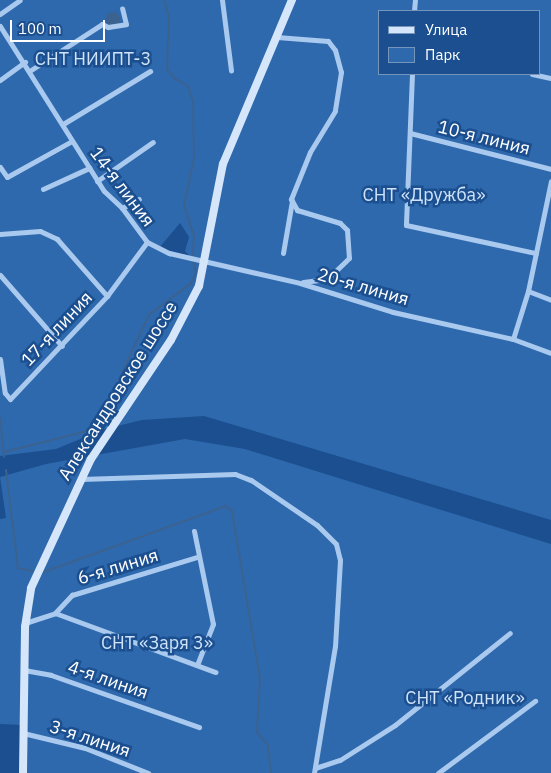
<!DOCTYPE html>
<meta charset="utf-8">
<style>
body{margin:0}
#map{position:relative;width:551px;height:773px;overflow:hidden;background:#1b4f8f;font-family:"IBM Plex Sans",sans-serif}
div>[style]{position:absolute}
.green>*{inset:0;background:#2e69ad}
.water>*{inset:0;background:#3c6290}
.round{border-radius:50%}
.stream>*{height:2px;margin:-1px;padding:0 1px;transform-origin:1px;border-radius:1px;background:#3c6290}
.street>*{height:5px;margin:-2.5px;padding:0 2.5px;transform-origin:2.5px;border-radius:2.5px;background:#a9c9ee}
.secondary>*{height:8px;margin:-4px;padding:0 4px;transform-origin:4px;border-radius:4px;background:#d6e6fa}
span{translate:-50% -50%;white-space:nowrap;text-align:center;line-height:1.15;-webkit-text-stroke:5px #1b4f8f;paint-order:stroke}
.park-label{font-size:18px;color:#cfe3fa}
.street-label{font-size:18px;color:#fff}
.legend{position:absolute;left:378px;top:10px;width:162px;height:65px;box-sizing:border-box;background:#1b4f8f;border:1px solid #7695bc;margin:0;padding:6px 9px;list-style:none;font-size:15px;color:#fff}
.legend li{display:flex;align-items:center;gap:10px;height:25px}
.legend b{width:25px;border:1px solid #7695bc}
.scale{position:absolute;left:10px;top:20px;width:95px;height:22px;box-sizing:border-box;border:2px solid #fff;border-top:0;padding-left:6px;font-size:15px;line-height:18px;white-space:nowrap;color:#fff;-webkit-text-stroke:4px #1b4f8f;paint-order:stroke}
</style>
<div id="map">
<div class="green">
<div style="clip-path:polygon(evenodd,0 0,551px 0,551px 520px,204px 416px,142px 420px,105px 429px,56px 449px,0 456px,0 0,380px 11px,540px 11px,540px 74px,380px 74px,380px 11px,0 0,180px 223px,189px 237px,185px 251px,190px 256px,159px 248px,180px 223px)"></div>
<div style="clip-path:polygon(185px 439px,245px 449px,551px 544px,551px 773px,23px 773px,22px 725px,0 724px,0 519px,6px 518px,0 477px,46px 464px)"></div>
</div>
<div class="water">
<div class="round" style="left:106px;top:12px;width:14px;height:14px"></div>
</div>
<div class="stream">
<div style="left:164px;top:0;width:17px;rotate:73deg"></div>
<div style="left:169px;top:16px;width:53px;rotate:92.2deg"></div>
<div style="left:167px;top:69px;width:11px;rotate:52deg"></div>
<div style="left:174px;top:78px;width:16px;rotate:30deg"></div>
<div style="left:188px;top:86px;width:16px;rotate:72deg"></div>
<div style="left:193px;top:101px;width:57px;rotate:89deg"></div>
<div style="left:194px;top:158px;width:48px;rotate:102deg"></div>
<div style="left:184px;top:205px;width:32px;rotate:72deg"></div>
<div style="left:194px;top:235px;width:21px;rotate:93deg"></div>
<div style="left:0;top:418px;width:39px;rotate:84deg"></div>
<div style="left:4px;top:452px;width:94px;rotate:-14.2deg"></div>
<div style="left:95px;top:429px;width:16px;rotate:-47deg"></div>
<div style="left:106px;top:417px;width:52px;rotate:-69.8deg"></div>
<div style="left:124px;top:368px;width:59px;rotate:-64.7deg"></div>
<div style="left:149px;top:315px;width:53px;rotate:-37.3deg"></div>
<div style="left:191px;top:283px;width:11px;rotate:-63deg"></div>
<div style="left:196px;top:273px;width:12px;rotate:-104deg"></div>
<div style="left:6px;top:470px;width:99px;rotate:83deg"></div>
<div style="left:18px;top:568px;width:18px;rotate:13deg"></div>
<div style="left:41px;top:573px;width:197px;rotate:-19.9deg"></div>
<div style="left:226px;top:506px;width:8px;rotate:40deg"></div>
<div style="left:232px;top:511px;width:169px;rotate:80.5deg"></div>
<div style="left:260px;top:678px;width:54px;rotate:93.2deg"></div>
<div style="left:257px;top:732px;width:17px;rotate:50deg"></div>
<div style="left:268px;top:745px;width:28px;rotate:84deg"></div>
</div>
<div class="street">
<div style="left:222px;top:0;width:71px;rotate:82.7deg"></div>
<div style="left:414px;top:11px;width:11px;rotate:-85deg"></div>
<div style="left:0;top:14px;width:24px;rotate:-35deg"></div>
<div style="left:0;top:26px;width:195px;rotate:57.8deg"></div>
<div style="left:104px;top:191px;width:25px;rotate:43deg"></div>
<div style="left:122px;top:208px;width:42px;rotate:53.7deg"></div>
<div style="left:147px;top:242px;width:25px;rotate:27deg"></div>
<div style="left:169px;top:253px;width:134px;rotate:12.9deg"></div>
<div style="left:300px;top:283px;width:97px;rotate:17.3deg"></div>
<div style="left:393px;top:312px;width:123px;rotate:12.7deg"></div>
<div style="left:513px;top:339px;width:40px;rotate:20.2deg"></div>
<div style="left:277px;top:37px;width:51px;rotate:4.5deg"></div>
<div style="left:328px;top:41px;width:11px;rotate:52deg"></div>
<div style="left:335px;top:50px;width:23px;rotate:75deg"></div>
<div style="left:341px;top:72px;width:39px;rotate:99deg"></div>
<div style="left:335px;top:111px;width:48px;rotate:121.4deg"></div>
<div style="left:310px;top:152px;width:51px;rotate:112deg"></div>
<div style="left:291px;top:199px;width:13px;rotate:61deg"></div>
<div style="left:297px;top:210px;width:45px;rotate:16.8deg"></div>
<div style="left:340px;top:223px;width:10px;rotate:45deg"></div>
<div style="left:347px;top:230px;width:28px;rotate:86deg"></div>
<div style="left:349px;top:258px;width:30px;rotate:136deg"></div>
<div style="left:327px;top:279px;width:24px;rotate:173deg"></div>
<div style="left:31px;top:70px;width:85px;rotate:-32.9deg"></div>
<div style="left:102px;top:24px;width:7px;rotate:27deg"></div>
<div style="left:108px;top:27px;width:18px;rotate:-9deg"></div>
<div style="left:126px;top:24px;width:16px;rotate:-104deg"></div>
<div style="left:412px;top:74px;width:151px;rotate:92.3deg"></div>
<div style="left:406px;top:225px;width:133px;rotate:12.2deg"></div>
<div style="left:532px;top:74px;width:19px;rotate:12deg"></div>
<div style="left:0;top:80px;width:31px;rotate:-36deg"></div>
<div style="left:63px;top:124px;width:102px;rotate:-31.3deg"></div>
<div style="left:410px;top:133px;width:146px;rotate:14.3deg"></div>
<div style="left:0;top:167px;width:12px;rotate:55deg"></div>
<div style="left:7px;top:177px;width:74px;rotate:-29deg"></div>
<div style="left:97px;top:181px;width:68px;rotate:-34.9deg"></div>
<div style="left:43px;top:189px;width:51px;rotate:-24.5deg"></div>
<div style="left:122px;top:208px;width:19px;rotate:-28deg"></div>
<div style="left:0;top:234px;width:40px;rotate:-4.3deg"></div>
<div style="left:40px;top:231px;width:19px;rotate:25deg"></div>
<div style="left:57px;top:239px;width:76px;rotate:48.7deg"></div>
<div style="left:283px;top:253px;width:53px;rotate:-80.2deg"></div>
<div style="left:0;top:275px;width:94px;rotate:48.9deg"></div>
<div style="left:528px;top:291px;width:25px;rotate:21deg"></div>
<div style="left:513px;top:339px;width:50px;rotate:-72.6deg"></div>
<div style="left:528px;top:291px;width:112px;rotate:-78.2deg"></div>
<div style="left:0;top:359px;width:34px;rotate:82deg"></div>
<div style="left:5px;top:393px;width:8px;rotate:50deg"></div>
<div style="left:10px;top:399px;width:141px;rotate:-46.7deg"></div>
<div style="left:107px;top:296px;width:67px;rotate:-53.5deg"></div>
<div style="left:81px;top:479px;width:154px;rotate:-1.9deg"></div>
<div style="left:235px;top:474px;width:17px;rotate:21deg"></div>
<div style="left:251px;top:480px;width:80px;rotate:34.3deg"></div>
<div style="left:317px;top:525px;width:27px;rotate:45deg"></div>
<div style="left:336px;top:544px;width:16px;rotate:76deg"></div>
<div style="left:340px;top:560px;width:86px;rotate:93.3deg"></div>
<div style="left:335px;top:646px;width:129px;rotate:99.4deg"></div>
<div style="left:194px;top:531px;width:95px;rotate:78.5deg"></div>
<div style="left:213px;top:624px;width:44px;rotate:111.3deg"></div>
<div style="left:55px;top:613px;width:171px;rotate:20.2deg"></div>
<div style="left:25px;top:623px;width:32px;rotate:-18deg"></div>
<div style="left:55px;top:613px;width:25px;rotate:-47deg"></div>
<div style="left:72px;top:595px;width:131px;rotate:-16.9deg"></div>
<div style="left:24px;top:670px;width:27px;rotate:10deg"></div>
<div style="left:51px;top:675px;width:157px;rotate:19.4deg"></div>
<div style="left:23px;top:733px;width:64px;rotate:13.6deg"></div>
<div style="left:85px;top:748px;width:68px;rotate:21.6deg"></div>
<div style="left:315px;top:768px;width:26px;rotate:-18deg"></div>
<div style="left:340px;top:760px;width:65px;rotate:-32.5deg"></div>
<div style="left:395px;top:725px;width:147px;rotate:-38.7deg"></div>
<div style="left:438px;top:773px;width:121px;rotate:-36.6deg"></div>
</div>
<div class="secondary">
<div style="left:23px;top:773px;width:146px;rotate:-89.2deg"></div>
<div style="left:25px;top:627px;width:39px;rotate:-81deg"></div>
<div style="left:31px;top:588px;width:142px;rotate:-65.1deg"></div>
<div style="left:91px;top:459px;width:143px;rotate:-56.1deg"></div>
<div style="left:171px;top:340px;width:61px;rotate:-62.6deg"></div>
<div style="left:199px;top:286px;width:124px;rotate:-78.9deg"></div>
<div style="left:223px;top:164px;width:178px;rotate:-67.2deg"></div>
</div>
<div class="park-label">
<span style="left:93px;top:59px">СНТ НИИПТ-3</span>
<span style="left:424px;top:195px">СНТ «Дружба»</span>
<span style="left:157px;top:643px">СНТ «Заря 3»</span>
<span style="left:465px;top:698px">СНТ «Родник»</span>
</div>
<div class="street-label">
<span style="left:484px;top:138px;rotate:14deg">10-я линия</span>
<span style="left:122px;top:187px;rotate:53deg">14-я линия</span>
<span style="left:363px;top:287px;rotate:16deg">20-я линия</span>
<span style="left:57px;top:329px;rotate:-47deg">17-я линия</span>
<span style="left:118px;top:391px;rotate:-58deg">Александровское шоссе</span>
<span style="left:118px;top:567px;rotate:-17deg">6-я линия</span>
<span style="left:108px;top:680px;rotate:19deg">4-я линия</span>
<span style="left:90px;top:739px;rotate:18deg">3-я линия</span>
</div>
<ul class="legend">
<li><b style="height:6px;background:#d6e6fa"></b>Улица</li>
<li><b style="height:14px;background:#2e69ad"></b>Парк</li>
</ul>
<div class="scale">100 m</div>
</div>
